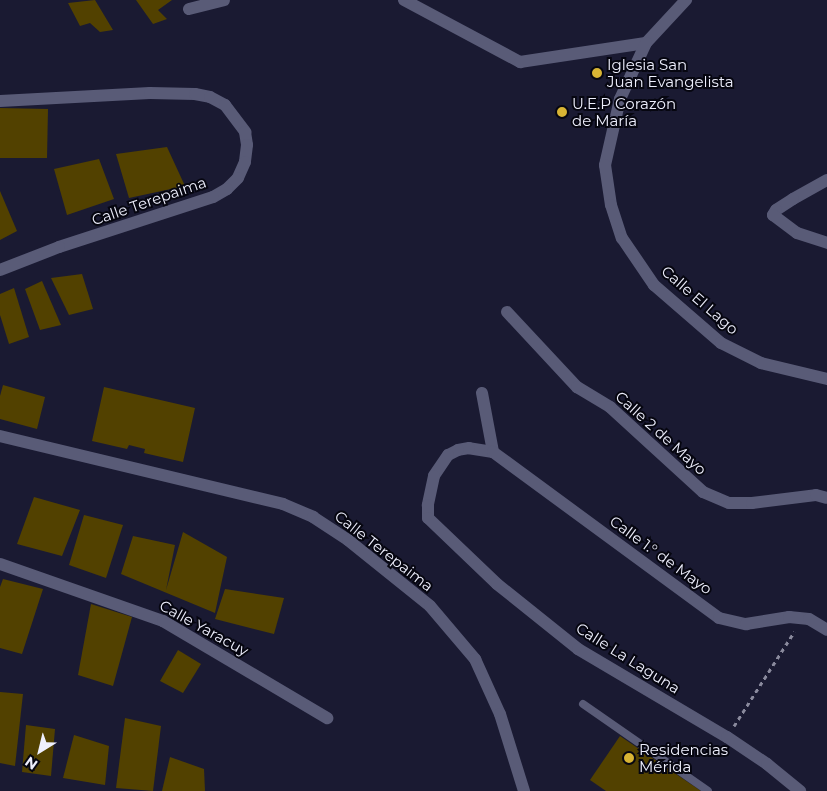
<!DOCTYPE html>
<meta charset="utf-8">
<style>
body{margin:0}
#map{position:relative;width:827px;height:791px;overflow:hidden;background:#1a1a32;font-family:Montserrat,sans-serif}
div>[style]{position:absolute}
.building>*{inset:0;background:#524100}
.path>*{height:3px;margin-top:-1.5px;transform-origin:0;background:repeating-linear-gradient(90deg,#8a8a9d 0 4px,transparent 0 8px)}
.lane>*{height:8px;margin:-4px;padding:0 4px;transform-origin:4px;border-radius:4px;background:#595b77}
.street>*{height:12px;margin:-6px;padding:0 6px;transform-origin:6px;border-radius:6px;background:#595b77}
.dots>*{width:14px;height:14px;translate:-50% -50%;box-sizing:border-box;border:2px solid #060610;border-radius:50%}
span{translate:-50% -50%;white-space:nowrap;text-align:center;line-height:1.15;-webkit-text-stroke:4px #060610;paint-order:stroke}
.poi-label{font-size:15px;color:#eeeffd}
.left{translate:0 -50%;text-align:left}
.street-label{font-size:15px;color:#eeeffd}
.north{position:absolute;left:15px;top:726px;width:50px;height:50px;-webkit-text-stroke:4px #060610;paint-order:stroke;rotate:216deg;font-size:14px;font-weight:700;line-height:20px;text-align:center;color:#eeeffd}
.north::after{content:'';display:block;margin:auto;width:18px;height:22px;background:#eeeffd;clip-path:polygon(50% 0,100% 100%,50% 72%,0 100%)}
</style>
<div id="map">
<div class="building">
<div style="clip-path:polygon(95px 0,113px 30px,100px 32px,90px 23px,80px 26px,68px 3px)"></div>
<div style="clip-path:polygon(136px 0,172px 0,158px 10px,167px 19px,153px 24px)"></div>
<div style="clip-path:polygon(0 108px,48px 109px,47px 158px,0 158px)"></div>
<div style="clip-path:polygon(167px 147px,185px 186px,129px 198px,116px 154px)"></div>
<div style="clip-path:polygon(99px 159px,114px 199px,67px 215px,54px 169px)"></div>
<div style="clip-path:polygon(0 191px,17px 231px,0 240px)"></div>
<div style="clip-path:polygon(82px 274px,93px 309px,69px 315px,51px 278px)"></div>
<div style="clip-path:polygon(42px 281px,61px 325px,40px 330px,25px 289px)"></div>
<div style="clip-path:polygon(14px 288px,29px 337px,9px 344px,0 315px,0 294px)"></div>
<div style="clip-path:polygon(3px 385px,45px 397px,37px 429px,0 419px,0 396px)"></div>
<div style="clip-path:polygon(104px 387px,195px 408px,183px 462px,144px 453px,145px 449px,129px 445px,127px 449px,92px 441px)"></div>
<div style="clip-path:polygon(34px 497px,80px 510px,62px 556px,17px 544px)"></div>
<div style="clip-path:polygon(84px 515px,123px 525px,106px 578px,69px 565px)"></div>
<div style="clip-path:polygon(183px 532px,227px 557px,215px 613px,121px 574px,133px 536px,175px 545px,166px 590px)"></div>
<div style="clip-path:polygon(3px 579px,43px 589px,22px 654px,0 648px,0 587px)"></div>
<div style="clip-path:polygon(225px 589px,284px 598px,274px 634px,215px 619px)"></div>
<div style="clip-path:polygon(91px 604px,132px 617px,113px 686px,78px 675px)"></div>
<div style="clip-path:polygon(178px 650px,201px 664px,183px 693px,160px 681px)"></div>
<div style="clip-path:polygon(0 692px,23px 694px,15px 766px,0 763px)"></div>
<div style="clip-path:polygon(125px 718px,161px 726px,153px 791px,116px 788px)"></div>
<div style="clip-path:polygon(26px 725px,55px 729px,51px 776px,22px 772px)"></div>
<div style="clip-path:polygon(74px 735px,109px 746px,105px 785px,63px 778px)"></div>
<div style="clip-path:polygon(620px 736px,701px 791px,606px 791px,590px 780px)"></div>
<div style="clip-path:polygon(170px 757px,204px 769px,205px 791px,162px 791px)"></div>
</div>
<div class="path">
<div style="left:734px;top:726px;width:112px;rotate:-57.4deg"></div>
</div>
<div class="lane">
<div style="left:583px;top:704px;width:152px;rotate:34.8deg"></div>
</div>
<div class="street">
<div style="left:404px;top:0;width:132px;rotate:28.1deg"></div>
<div style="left:520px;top:62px;width:127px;rotate:-8.6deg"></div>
<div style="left:646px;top:43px;width:59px;rotate:-47.1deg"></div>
<div style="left:189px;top:9px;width:36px;rotate:-14deg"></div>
<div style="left:646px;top:43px;width:62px;rotate:114.9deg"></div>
<div style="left:620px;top:99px;width:68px;rotate:102.8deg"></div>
<div style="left:605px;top:165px;width:40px;rotate:81.5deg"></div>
<div style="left:611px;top:205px;width:35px;rotate:72deg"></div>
<div style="left:622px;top:238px;width:57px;rotate:55.8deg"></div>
<div style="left:654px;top:285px;width:89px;rotate:40.9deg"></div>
<div style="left:721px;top:343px;width:45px;rotate:26.6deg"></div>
<div style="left:761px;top:363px;width:68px;rotate:13.6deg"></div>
<div style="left:0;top:101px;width:150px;rotate:-3.1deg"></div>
<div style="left:150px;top:93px;width:45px;rotate:1.3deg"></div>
<div style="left:195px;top:94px;width:15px;rotate:11deg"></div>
<div style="left:210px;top:97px;width:17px;rotate:28deg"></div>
<div style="left:225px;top:105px;width:34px;rotate:53deg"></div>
<div style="left:245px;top:132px;width:13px;rotate:81deg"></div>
<div style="left:247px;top:145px;width:17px;rotate:97deg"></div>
<div style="left:245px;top:162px;width:17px;rotate:114deg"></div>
<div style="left:238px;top:178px;width:16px;rotate:135deg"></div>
<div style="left:227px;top:189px;width:16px;rotate:150deg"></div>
<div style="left:213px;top:197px;width:162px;rotate:162deg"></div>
<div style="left:59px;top:247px;width:63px;rotate:158.7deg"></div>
<div style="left:827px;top:180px;width:39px;rotate:151deg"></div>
<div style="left:793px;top:199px;width:20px;rotate:147deg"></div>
<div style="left:776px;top:210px;width:6px;rotate:121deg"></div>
<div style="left:773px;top:215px;width:30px;rotate:37deg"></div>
<div style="left:797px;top:233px;width:32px;rotate:18deg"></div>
<div style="left:507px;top:312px;width:103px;rotate:47deg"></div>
<div style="left:577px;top:387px;width:39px;rotate:31deg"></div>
<div style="left:610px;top:407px;width:126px;rotate:42.4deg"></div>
<div style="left:703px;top:492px;width:28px;rotate:23deg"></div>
<div style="left:729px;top:503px;width:23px"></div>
<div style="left:752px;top:503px;width:64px;rotate:-7.1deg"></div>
<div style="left:816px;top:495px;width:11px;rotate:15deg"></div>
<div style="left:482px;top:393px;width:60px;rotate:79.4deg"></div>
<div style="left:493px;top:452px;width:24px;rotate:-171deg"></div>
<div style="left:469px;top:448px;width:11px;rotate:170deg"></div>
<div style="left:458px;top:450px;width:11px;rotate:153deg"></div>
<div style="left:448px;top:455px;width:25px;rotate:124deg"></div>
<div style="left:434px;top:476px;width:30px;rotate:102deg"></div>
<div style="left:428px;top:505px;width:13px;rotate:90deg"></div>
<div style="left:428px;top:518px;width:95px;rotate:43.7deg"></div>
<div style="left:497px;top:584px;width:104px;rotate:38.7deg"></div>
<div style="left:578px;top:649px;width:173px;rotate:30.6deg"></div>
<div style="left:727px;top:737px;width:48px;rotate:34deg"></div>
<div style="left:767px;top:764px;width:43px;rotate:39.3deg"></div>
<div style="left:0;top:436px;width:291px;rotate:13.5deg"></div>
<div style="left:283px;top:504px;width:33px;rotate:23deg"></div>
<div style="left:313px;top:517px;width:42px;rotate:33.3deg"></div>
<div style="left:348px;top:540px;width:105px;rotate:38.8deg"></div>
<div style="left:430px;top:606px;width:70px;rotate:49.7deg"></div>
<div style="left:475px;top:659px;width:60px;rotate:65.6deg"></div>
<div style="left:500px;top:714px;width:81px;rotate:72.7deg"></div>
<div style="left:493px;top:452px;width:280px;rotate:36.3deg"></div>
<div style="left:719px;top:618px;width:28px;rotate:13deg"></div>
<div style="left:746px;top:624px;width:44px;rotate:-9.2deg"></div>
<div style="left:789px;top:617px;width:20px;rotate:6deg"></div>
<div style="left:809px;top:619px;width:21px;rotate:31deg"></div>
<div style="left:0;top:564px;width:173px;rotate:19.3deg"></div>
<div style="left:163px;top:621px;width:191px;rotate:30.6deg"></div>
</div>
<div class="dots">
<div style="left:597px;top:73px;background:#d8b434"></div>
<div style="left:562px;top:112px;background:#d8b434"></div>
<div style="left:629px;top:758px;background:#d8b434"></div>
</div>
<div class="poi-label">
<span class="left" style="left:607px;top:73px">Iglesia San<br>Juan Evangelista</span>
<span class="left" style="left:572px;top:112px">U.E.P Corazón<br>de María</span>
<span class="left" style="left:639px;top:758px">Residencias<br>Mérida</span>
</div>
<div class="street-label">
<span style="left:149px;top:201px;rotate:-19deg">Calle Terepaima</span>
<span style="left:700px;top:300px;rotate:41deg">Calle El Lago</span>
<span style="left:661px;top:433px;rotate:42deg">Calle 2 de Mayo</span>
<span style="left:384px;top:551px;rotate:38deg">Calle Terepaima</span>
<span style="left:661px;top:555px;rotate:36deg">Calle 1.° de Mayo</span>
<span style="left:204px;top:628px;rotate:29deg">Calle Yaracuy</span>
<span style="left:628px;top:658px;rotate:32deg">Calle La Laguna</span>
</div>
<div class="north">N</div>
</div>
